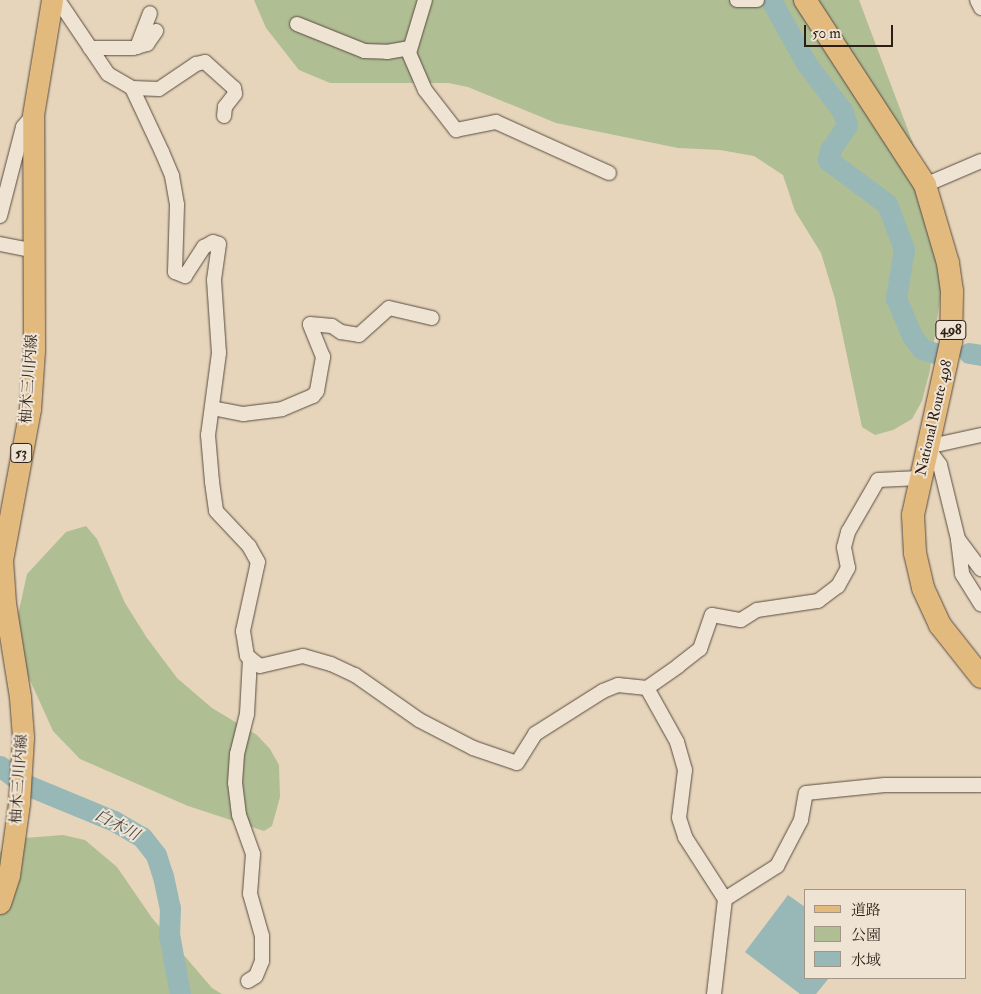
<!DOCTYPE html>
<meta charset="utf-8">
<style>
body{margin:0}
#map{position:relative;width:981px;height:994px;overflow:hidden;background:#e6d5bb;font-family:"IM FELL Double Pica","Noto Serif JP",serif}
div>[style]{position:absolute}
.green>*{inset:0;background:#b0be94}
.water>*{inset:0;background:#98b7b7}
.river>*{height:21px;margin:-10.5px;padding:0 10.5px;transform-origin:10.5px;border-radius:10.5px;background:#98b7b7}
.roads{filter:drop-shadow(0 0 1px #5a4c40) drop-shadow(0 0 1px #5a4c40)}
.minor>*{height:14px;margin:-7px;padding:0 7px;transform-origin:7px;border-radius:7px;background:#efe4d3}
.primary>*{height:21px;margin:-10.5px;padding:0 10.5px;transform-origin:10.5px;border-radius:10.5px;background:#e3ba7e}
.trunk>*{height:22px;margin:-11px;padding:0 11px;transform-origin:11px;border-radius:11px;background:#e3ba7e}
span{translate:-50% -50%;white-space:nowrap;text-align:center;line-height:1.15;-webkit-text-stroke:4px #efe4d3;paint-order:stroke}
.shield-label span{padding:1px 4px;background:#efe4d3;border:1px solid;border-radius:4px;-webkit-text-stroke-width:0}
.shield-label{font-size:14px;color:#2b1e17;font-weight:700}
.street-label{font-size:15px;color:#2b1e17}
.water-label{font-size:16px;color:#4c4c47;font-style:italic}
.legend{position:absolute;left:804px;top:889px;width:162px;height:90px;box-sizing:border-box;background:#efe4d3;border:1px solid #a19588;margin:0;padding:6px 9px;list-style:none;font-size:15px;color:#2b1e17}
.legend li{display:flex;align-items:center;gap:10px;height:25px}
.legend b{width:25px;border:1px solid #a19588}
.scale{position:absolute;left:804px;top:25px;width:89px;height:22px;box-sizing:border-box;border:2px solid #2b1e17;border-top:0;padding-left:6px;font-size:15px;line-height:18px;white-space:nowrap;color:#2b1e17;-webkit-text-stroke:4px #efe4d3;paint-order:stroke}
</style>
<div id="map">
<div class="green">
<div style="clip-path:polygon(254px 0,859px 0,937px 207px,942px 284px,930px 370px,922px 401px,912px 419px,893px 430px,875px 435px,862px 427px,835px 299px,821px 253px,795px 211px,783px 175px,754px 156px,720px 150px,678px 148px,556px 123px,468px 87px,448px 83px,330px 83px,299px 70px,266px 28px)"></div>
<div style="clip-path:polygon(86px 526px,97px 539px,125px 603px,147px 638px,177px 678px,212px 708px,257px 735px,270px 749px,279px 765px,280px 797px,272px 826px,264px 831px,188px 806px,80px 759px,53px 731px,24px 667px,16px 624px,27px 574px,66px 532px)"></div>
<div style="clip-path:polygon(63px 835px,85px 840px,117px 867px,152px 918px,212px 988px,222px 994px,0 994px,0 852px,25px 838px)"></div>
</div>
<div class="water">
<div style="clip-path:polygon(788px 895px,805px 907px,805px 978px,829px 978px,816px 994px,800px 994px,745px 952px)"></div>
</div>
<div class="river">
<div style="left:771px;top:0;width:72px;rotate:60.9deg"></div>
<div style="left:806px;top:63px;width:61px;rotate:52.9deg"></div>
<div style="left:843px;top:112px;width:14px;rotate:73deg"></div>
<div style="left:847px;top:125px;width:30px;rotate:124deg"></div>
<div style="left:830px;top:150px;width:10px;rotate:101deg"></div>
<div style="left:828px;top:160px;width:74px;rotate:36.7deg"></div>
<div style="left:887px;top:204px;width:48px;rotate:69.3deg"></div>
<div style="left:904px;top:249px;width:50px;rotate:99.3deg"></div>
<div style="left:896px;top:298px;width:41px;rotate:67.2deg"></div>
<div style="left:912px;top:336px;width:16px;rotate:52deg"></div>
<div style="left:922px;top:349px;width:17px;rotate:17deg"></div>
<div style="left:969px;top:353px;width:12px;rotate:9deg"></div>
<div style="left:0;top:766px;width:28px;rotate:38deg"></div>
<div style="left:22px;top:783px;width:100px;rotate:22.4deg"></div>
<div style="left:114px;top:821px;width:32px;rotate:30deg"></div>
<div style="left:142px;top:837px;width:23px;rotate:52deg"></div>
<div style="left:156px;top:855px;width:22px;rotate:72deg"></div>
<div style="left:163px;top:876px;width:33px;rotate:78deg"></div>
<div style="left:170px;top:908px;width:26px;rotate:92deg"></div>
<div style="left:169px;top:934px;width:61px;rotate:79.6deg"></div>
</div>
<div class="roads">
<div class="minor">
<div style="left:58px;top:0;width:89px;rotate:56deg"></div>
<div style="left:108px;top:74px;width:28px;rotate:30deg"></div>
<div style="left:132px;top:88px;width:71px;rotate:64.9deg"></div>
<div style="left:162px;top:152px;width:26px;rotate:67deg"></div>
<div style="left:172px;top:176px;width:29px;rotate:80deg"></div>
<div style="left:177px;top:205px;width:67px;rotate:91.7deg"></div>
<div style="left:175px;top:272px;width:11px;rotate:22deg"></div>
<div style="left:185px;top:276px;width:35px;rotate:-57deg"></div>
<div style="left:204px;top:247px;width:10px;rotate:-29deg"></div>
<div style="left:213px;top:242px;width:6px;rotate:18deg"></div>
<div style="left:219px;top:244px;width:36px;rotate:98deg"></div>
<div style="left:214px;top:280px;width:73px;rotate:86.1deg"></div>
<div style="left:219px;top:353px;width:83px;rotate:97.6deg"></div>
<div style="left:208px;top:435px;width:47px;rotate:85.1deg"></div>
<div style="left:212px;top:482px;width:29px;rotate:82deg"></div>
<div style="left:216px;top:511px;width:48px;rotate:46.7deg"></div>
<div style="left:249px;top:546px;width:18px;rotate:61deg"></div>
<div style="left:258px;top:562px;width:71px;rotate:102.3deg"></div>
<div style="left:243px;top:631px;width:25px;rotate:81deg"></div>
<div style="left:247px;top:656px;width:16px;rotate:38deg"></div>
<div style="left:260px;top:666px;width:44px;rotate:-13.1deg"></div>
<div style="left:303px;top:656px;width:29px;rotate:16deg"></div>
<div style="left:331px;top:664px;width:26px;rotate:25deg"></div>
<div style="left:355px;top:675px;width:78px;rotate:35.1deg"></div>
<div style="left:419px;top:720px;width:61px;rotate:27.4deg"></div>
<div style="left:473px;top:748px;width:46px;rotate:18.8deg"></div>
<div style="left:517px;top:763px;width:34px;rotate:-58deg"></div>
<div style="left:535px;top:734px;width:80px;rotate:-32.3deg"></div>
<div style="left:603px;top:691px;width:16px;rotate:-22deg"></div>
<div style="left:618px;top:685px;width:29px;rotate:6deg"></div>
<div style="left:647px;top:688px;width:38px;rotate:-35deg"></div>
<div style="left:678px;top:666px;width:28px;rotate:-38deg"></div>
<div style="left:700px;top:649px;width:36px;rotate:-71deg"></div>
<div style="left:712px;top:615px;width:29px;rotate:10deg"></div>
<div style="left:741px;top:620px;width:19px;rotate:-32deg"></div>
<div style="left:757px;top:610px;width:62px;rotate:-8.4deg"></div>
<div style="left:818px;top:601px;width:25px;rotate:-37deg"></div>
<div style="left:838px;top:586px;width:21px;rotate:-61deg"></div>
<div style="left:848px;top:568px;width:21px;rotate:-101deg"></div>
<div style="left:844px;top:547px;width:16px;rotate:-75deg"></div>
<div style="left:848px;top:532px;width:60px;rotate:-60deg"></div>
<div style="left:878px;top:480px;width:41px;rotate:-2.8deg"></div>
<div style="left:425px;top:0;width:55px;rotate:106.8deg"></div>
<div style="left:409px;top:53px;width:40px;rotate:66.6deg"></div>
<div style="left:425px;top:90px;width:51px;rotate:52.2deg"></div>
<div style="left:456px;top:130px;width:41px;rotate:-11.3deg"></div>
<div style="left:496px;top:122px;width:124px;rotate:24.3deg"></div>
<div style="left:737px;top:0;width:20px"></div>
<div style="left:977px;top:0;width:9px;rotate:63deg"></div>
<div style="left:297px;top:24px;width:72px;rotate:21.9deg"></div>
<div style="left:364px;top:51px;width:23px;rotate:2deg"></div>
<div style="left:387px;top:52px;width:23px;rotate:-10deg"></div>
<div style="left:137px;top:47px;width:36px;rotate:-69deg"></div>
<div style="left:90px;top:48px;width:43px"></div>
<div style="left:133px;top:48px;width:15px;rotate:-16deg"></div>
<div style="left:147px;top:44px;width:16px;rotate:-55deg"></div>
<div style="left:132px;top:88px;width:27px;rotate:2deg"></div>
<div style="left:159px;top:89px;width:45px;rotate:-34deg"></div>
<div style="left:196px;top:64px;width:9px;rotate:-13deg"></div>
<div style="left:205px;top:62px;width:39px;rotate:42deg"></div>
<div style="left:234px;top:88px;width:6px;rotate:81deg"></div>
<div style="left:235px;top:94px;width:16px;rotate:128deg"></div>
<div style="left:225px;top:107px;width:9px;rotate:96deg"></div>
<div style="left:925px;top:185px;width:61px;rotate:-23.2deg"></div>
<div style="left:0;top:216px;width:92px;rotate:-75.5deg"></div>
<div style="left:23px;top:127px;width:16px;rotate:-50deg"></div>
<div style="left:0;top:244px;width:33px;rotate:11deg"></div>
<div style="left:212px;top:408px;width:32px;rotate:11deg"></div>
<div style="left:243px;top:414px;width:39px;rotate:-7deg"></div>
<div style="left:282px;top:409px;width:34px;rotate:-23deg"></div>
<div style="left:313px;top:396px;width:6px;rotate:-51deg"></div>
<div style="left:317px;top:391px;width:35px;rotate:-80deg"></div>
<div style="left:323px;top:357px;width:35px;rotate:-112deg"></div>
<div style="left:310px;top:324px;width:22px;rotate:5deg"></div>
<div style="left:332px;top:326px;width:11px;rotate:34deg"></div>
<div style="left:341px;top:332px;width:18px;rotate:9deg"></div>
<div style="left:359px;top:335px;width:40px;rotate:-42deg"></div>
<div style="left:389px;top:308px;width:44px;rotate:13.1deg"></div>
<div style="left:981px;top:435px;width:55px;rotate:167.5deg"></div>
<div style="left:927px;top:447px;width:22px;rotate:54deg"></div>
<div style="left:940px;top:465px;width:76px;rotate:76.3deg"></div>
<div style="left:958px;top:539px;width:38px;rotate:53deg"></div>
<div style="left:958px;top:540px;width:34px;rotate:83deg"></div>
<div style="left:962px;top:574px;width:36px;rotate:58deg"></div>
<div style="left:647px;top:688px;width:62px;rotate:60.9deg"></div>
<div style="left:677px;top:742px;width:29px;rotate:74deg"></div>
<div style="left:685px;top:770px;width:48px;rotate:97.1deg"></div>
<div style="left:679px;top:818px;width:20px;rotate:72deg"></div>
<div style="left:685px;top:837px;width:74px;rotate:57.2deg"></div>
<div style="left:725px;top:899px;width:96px;rotate:96.6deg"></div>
<div style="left:725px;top:899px;width:62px;rotate:-32.4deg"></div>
<div style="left:777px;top:866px;width:52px;rotate:-62.4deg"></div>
<div style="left:801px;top:820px;width:27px;rotate:-80deg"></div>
<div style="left:806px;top:793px;width:79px;rotate:-5.8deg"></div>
<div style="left:885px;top:785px;width:96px"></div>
<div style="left:248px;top:981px;width:9px;rotate:-32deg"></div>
<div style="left:256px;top:976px;width:16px;rotate:-68deg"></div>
<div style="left:262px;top:961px;width:25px;rotate:-90deg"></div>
<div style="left:262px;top:936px;width:44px;rotate:-105.9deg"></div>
<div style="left:250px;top:894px;width:40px;rotate:-85.7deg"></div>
<div style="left:253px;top:854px;width:41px;rotate:-109.7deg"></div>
<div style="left:239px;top:815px;width:32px;rotate:-97deg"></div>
<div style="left:235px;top:783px;width:29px;rotate:-86deg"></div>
<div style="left:237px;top:754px;width:41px;rotate:-76deg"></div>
<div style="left:247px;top:714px;width:56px;rotate:-86.9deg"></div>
</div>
<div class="primary">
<div style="left:0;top:903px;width:29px;rotate:-72deg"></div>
<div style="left:9px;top:875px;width:73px;rotate:-82.1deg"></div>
<div style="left:19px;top:803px;width:66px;rotate:-86.5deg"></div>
<div style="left:23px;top:737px;width:40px;rotate:-94.3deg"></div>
<div style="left:20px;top:697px;width:95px;rotate:-99.1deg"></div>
<div style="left:5px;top:603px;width:43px;rotate:-94deg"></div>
<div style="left:2px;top:560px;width:154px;rotate:-79.5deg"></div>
<div style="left:30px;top:409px;width:59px;rotate:-86.1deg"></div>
<div style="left:34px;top:350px;width:235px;rotate:-90.2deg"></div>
<div style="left:33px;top:115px;width:117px;rotate:-80.6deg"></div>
</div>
<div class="trunk">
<div style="left:805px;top:0;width:221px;rotate:57deg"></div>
<div style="left:925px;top:185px;width:81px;rotate:73.6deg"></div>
<div style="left:948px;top:263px;width:28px;rotate:82deg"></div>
<div style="left:952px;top:291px;width:51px;rotate:91.1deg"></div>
<div style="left:951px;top:342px;width:177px;rotate:102.4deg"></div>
<div style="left:913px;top:515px;width:38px;rotate:87deg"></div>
<div style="left:915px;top:553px;width:36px;rotate:77deg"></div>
<div style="left:923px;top:588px;width:41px;rotate:65.3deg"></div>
<div style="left:940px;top:625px;width:66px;rotate:51.7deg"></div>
</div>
</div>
<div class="shield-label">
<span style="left:951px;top:330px">498</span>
<span style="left:21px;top:453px">53</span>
</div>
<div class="street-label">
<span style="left:29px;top:379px;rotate:-86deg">柚木三川内線</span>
<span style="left:934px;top:418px;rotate:-77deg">National Route 498</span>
<span style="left:19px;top:779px;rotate:-86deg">柚木三川内線</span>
</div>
<div class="water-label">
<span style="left:117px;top:825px;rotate:28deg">白木川</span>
</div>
<ul class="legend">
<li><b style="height:6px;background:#e3ba7e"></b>道路</li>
<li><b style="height:14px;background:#b0be94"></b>公園</li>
<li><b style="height:14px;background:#98b7b7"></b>水域</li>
</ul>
<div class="scale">50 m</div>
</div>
